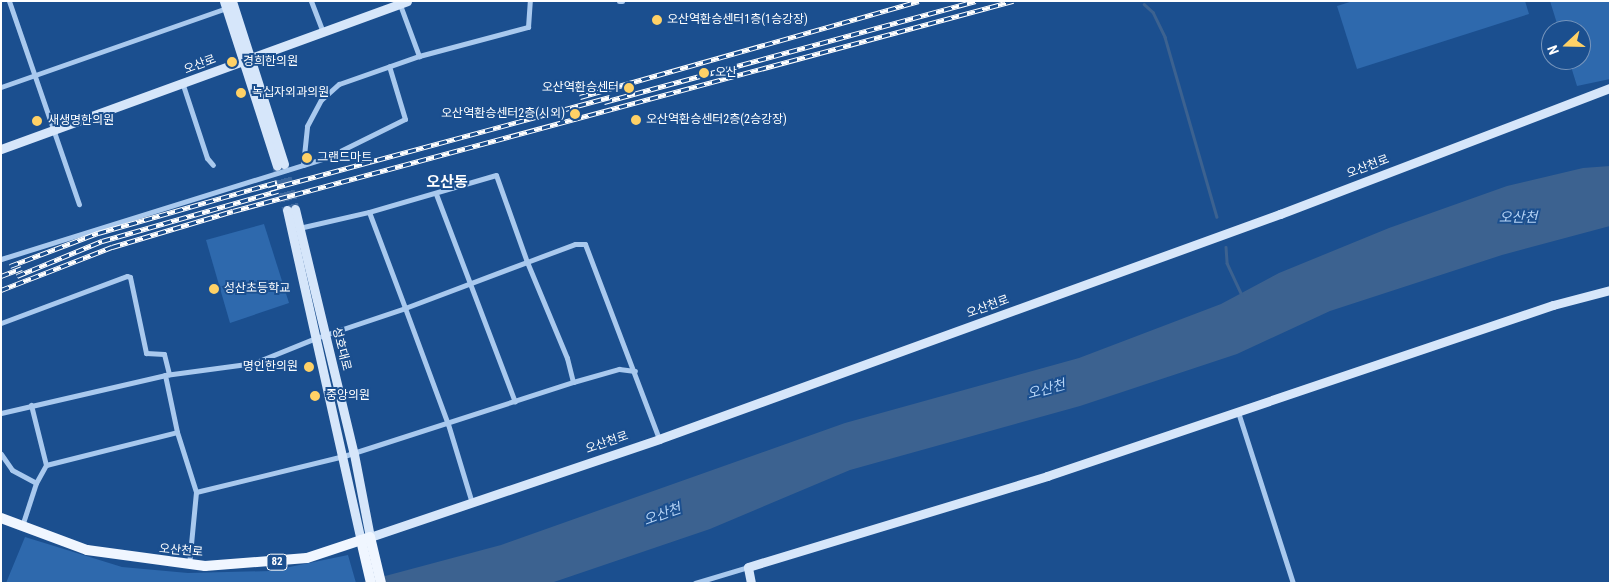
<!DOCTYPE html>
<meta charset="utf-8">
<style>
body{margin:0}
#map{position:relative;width:1611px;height:584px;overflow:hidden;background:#1b4f8f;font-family:"Roboto Condensed","Noto Sans KR",sans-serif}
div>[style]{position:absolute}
.green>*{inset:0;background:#2e69ad}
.water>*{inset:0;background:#3c6290}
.stream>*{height:2.5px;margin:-1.25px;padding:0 1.25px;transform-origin:1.25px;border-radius:1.25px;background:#3c6290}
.secondary-tunnel>*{height:9px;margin-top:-4.5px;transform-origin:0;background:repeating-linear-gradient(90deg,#3d69a0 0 9px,transparent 0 13.5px)}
.street>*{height:5px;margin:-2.5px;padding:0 2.5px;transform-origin:2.5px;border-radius:2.5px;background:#a9c9ee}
.secondary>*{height:9px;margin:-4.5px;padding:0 4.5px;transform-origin:4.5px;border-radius:4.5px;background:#d6e6fa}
.primary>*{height:10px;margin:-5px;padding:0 5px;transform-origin:5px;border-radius:5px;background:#f0f6ff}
.rail>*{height:4.5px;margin-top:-2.25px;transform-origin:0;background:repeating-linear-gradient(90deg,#1b4f8f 0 8px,#fff 0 16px);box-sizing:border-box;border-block:1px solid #fff}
.dots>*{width:14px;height:14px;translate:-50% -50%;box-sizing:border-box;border:2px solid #1b4f8f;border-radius:50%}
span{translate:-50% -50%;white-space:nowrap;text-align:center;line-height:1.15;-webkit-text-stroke:4px #1b4f8f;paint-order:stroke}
.shield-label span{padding:1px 4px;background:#1b4f8f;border:1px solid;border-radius:4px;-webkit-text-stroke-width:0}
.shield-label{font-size:11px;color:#fff;font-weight:700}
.poi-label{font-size:12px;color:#fff}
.left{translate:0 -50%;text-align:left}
.right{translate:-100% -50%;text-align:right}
.street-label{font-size:12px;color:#fff}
.water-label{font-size:14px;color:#b5d3f5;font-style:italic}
.quarter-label{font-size:15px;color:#fff;font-weight:700}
.frame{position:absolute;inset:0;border:2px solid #fff;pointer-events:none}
.north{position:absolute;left:1541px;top:20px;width:50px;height:50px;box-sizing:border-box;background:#1b4f8f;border:1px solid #7695bc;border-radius:50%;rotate:249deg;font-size:14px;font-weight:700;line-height:20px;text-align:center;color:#fff}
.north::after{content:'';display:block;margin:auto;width:18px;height:22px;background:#ffd166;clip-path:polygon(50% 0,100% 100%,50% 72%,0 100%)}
</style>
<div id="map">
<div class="green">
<div style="clip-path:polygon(1353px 1px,1525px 1px,1529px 14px,1357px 69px,1337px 6px)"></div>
<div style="clip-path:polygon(1550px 1px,1610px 1px,1610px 79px,1577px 86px,1569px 60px,1581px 60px,1581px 30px,1559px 30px)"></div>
<div style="clip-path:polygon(264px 224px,289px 303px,230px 323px,206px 240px)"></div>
<div style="clip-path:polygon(25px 537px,122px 567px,188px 573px,270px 571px,348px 555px,356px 583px,6px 583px)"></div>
</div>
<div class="water">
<div style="clip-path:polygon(1610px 166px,1610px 226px,1502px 255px,1330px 311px,1237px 354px,1080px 406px,850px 470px,710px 529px,551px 583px,359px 583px,501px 545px,845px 423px,1079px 358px,1221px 304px,1279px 273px,1389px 228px,1507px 186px,1583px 168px)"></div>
</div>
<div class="stream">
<div style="left:1144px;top:4px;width:12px;rotate:42deg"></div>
<div style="left:1153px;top:12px;width:28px;rotate:64deg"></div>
<div style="left:1165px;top:37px;width:187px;rotate:73.9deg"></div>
<div style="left:1226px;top:247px;width:16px;rotate:86deg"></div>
<div style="left:1227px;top:263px;width:35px;rotate:65deg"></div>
</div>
<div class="secondary-tunnel">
<div style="left:284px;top:164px;width:46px;rotate:76.3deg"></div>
<div style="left:277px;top:166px;width:45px;rotate:77.2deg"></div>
</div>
<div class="street">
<div style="left:9px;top:1px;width:215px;rotate:71deg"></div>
<div style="left:311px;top:1px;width:34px;rotate:69deg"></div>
<div style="left:619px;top:1px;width:3px"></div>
<div style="left:399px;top:2px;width:58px;rotate:69.7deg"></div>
<div style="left:183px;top:85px;width:77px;rotate:71.8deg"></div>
<div style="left:207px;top:158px;width:9px;rotate:49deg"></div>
<div style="left:1px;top:87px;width:239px;rotate:-19.3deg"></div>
<div style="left:303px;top:165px;width:24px;rotate:-17deg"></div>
<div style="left:326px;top:158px;width:88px;rotate:-26.3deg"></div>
<div style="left:405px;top:119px;width:55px;rotate:-106.8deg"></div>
<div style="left:436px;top:194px;width:222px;rotate:69.2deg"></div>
<div style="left:299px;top:228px;width:72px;rotate:-12.9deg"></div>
<div style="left:1px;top:259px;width:316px;rotate:-17.3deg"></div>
<div style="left:303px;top:165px;width:39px;rotate:-84deg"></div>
<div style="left:307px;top:126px;width:30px;rotate:-62deg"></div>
<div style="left:321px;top:100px;width:24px;rotate:-42deg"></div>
<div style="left:339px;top:84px;width:85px;rotate:-19.3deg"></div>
<div style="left:419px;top:56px;width:113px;rotate:-14.9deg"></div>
<div style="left:528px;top:27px;width:26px;rotate:-86deg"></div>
<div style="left:1px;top:323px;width:134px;rotate:-20.5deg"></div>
<div style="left:127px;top:276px;width:3px;rotate:18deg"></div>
<div style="left:130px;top:277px;width:78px;rotate:78.1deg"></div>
<div style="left:146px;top:353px;width:18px;rotate:3deg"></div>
<div style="left:164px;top:354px;width:21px;rotate:76deg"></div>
<div style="left:165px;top:375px;width:58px;rotate:78.1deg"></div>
<div style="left:177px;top:432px;width:63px;rotate:72.4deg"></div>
<div style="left:196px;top:492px;width:73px;rotate:95.5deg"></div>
<div style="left:573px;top:382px;width:25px;rotate:-104deg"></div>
<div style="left:567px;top:358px;width:104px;rotate:-112.6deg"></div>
<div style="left:527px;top:262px;width:51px;rotate:-20.6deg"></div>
<div style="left:575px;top:244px;width:10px"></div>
<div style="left:585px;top:244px;width:209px;rotate:69.2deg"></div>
<div style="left:1238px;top:412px;width:180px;rotate:72.2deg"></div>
<div style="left:1px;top:413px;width:168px;rotate:-13deg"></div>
<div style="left:165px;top:375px;width:90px;rotate:-7.7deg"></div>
<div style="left:254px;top:363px;width:67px;rotate:-22deg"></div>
<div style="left:316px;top:338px;width:94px;rotate:-18.6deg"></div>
<div style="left:405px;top:308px;width:130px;rotate:-20.7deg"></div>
<div style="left:527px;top:262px;width:92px;rotate:-109.6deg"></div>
<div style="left:496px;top:175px;width:132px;rotate:163.8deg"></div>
<div style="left:369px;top:212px;width:103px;rotate:69.4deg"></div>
<div style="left:405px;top:308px;width:124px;rotate:69.7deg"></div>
<div style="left:448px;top:424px;width:83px;rotate:73.1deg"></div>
<div style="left:1px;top:454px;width:19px;rotate:55deg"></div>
<div style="left:12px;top:470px;width:27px;rotate:28deg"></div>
<div style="left:46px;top:465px;width:135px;rotate:-14.1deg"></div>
<div style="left:196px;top:492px;width:152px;rotate:-13.7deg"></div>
<div style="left:344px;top:456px;width:241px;rotate:-17.9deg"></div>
<div style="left:573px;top:382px;width:48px;rotate:-15.8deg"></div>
<div style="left:619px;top:369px;width:16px;rotate:7deg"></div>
<div style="left:22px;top:526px;width:45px;rotate:-72deg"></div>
<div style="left:36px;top:483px;width:21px;rotate:-61deg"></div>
<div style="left:46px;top:465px;width:62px;rotate:-104deg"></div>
<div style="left:695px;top:583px;width:55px;rotate:-16.8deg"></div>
</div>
<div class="secondary">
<div style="left:224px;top:1px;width:173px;rotate:72.2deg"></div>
<div style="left:232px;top:1px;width:171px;rotate:72.3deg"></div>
<div style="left:1px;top:149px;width:432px;rotate:-20deg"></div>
<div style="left:295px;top:209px;width:252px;rotate:76.5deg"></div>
<div style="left:354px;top:454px;width:85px;rotate:79.1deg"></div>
<div style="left:370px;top:537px;width:305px;rotate:-18.7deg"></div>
<div style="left:659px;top:439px;width:661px;rotate:-19.92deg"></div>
<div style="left:1280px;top:214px;width:353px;rotate:-20.9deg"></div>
<div style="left:287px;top:210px;width:338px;rotate:77.4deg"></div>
<div style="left:751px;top:583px;width:16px;rotate:-101deg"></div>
<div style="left:748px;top:567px;width:313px;rotate:-16.9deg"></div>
<div style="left:1047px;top:476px;width:534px;rotate:-18.67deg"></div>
<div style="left:1553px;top:305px;width:59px;rotate:-14.7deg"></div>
</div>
<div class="primary">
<div style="left:1px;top:518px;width:92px;rotate:20.4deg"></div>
<div style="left:87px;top:550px;width:119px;rotate:7.7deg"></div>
<div style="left:205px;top:566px;width:102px;rotate:-4.5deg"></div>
<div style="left:307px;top:558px;width:66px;rotate:-18.4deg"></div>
<div style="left:370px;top:537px;width:47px;rotate:76.6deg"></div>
<div style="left:361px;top:540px;width:44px;rotate:76.9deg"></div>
</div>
<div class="rail">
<div style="left:580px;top:97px;width:352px;rotate:-15.8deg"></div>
<div style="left:604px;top:102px;width:385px;rotate:-15.2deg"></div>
<div style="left:269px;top:189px;width:353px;rotate:-15.1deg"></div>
<div style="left:10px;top:266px;width:94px;rotate:-20.6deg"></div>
<div style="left:98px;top:233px;width:186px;rotate:-15.9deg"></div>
<div style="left:1px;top:276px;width:22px;rotate:-21deg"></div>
<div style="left:17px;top:276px;width:92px;rotate:-22.4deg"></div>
<div style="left:102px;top:241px;width:183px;rotate:-15.9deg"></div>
<div style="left:1px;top:290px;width:119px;rotate:-21.2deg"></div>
<div style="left:112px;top:247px;width:126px;rotate:-16.6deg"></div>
<div style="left:233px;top:211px;width:808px;rotate:-15.07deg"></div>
</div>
<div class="dots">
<div style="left:657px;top:20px;background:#ffd166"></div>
<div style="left:232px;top:62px;background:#ffd166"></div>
<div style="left:704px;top:73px;background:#ffd166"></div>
<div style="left:629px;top:88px;background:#ffd166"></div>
<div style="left:241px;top:93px;background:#ffd166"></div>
<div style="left:575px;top:114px;background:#ffd166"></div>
<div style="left:636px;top:120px;background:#ffd166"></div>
<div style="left:37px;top:121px;background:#ffd166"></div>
<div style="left:307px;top:158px;background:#ffd166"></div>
<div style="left:214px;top:289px;background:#ffd166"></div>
<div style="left:309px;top:367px;background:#ffd166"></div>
<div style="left:315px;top:396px;background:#ffd166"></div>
</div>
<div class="shield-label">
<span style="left:277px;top:562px">82</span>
</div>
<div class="poi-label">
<span class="left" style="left:667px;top:20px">오산역환승센터1층(1승강장)</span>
<span class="left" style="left:243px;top:62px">경희한의원</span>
<span class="left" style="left:715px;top:73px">오산</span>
<span class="right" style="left:619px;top:88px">오산역환승센터</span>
<span class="left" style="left:252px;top:93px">녹십자외과의원</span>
<span class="right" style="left:565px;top:114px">오산역환승센터2층(시외)</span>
<span class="left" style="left:646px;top:120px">오산역환승센터2층(2승강장)</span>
<span class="left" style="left:48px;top:121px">새생명한의원</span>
<span class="left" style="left:317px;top:158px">그랜드마트</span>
<span class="left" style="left:224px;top:289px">성산초등학교</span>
<span class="right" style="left:298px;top:367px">명인한의원</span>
<span class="left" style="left:326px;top:396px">중앙의원</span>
</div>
<div class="street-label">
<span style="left:200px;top:65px;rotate:-21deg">오산로</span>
<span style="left:1368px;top:167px;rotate:-21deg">오산천로</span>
<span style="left:988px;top:307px;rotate:-20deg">오산천로</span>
<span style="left:341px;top:349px;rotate:76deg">성호대로</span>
<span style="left:607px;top:443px;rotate:-19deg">오산천로</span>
<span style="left:181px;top:551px;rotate:5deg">오산천로</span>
</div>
<div class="water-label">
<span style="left:1518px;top:217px">오산천</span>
<span style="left:1046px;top:389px;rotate:-15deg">오산천</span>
<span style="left:662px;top:514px;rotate:-20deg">오산천</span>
</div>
<div class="quarter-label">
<span style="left:447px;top:183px">오산동</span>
</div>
<div class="frame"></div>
<div class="north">N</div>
</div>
